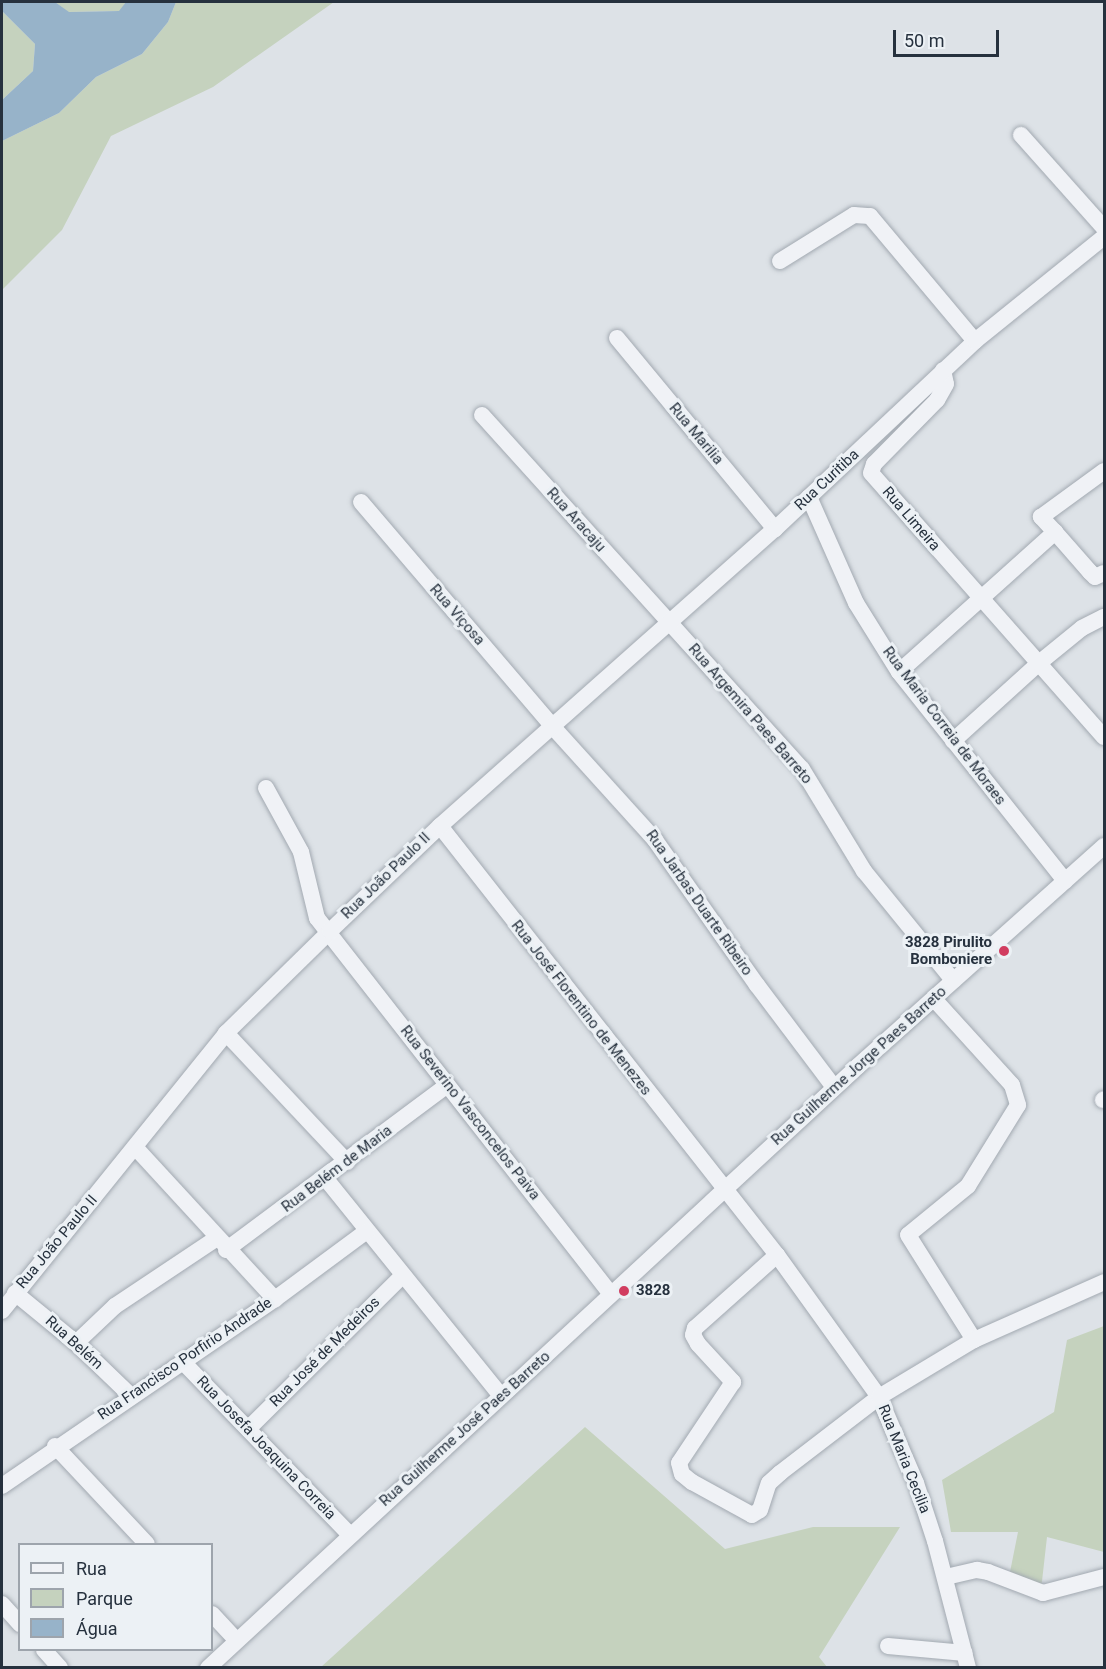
<!DOCTYPE html>
<meta charset="utf-8">
<style>
body{margin:0}
#map{position:relative;width:1106px;height:1669px;overflow:hidden;background:#dde2e7;font-family:Roboto,sans-serif}
div>[style]{position:absolute}
.green>*{inset:0;background:#c5d2be}
.water>*{inset:0;background:#97b3c9}
.roads{filter:drop-shadow(0 0 2px #a2a9b1) drop-shadow(0 0 2px #a2a9b1)}
.street>*{height:16px;margin:-8px;padding:0 8px;transform-origin:8px;border-radius:8px;background:#f0f2f6}
.dots>*{width:16px;height:16px;translate:-50% -50%;box-sizing:border-box;border:3px solid #ecf1f5;border-radius:50%}
span{translate:-50% -50%;white-space:nowrap;text-align:center;line-height:1.15;-webkit-text-stroke:6px #ecf1f5;paint-order:stroke}
.street-label{font-size:15px;color:#26313e}
.poi-label{font-size:15px;color:#26313e;font-weight:700}
.right{translate:-100% -50%;text-align:right}
.left{translate:0 -50%;text-align:left}
.frame{position:absolute;inset:0;border:3px solid #26313e;pointer-events:none}
.legend{position:absolute;left:18px;top:1543px;width:195px;height:108px;box-sizing:border-box;background:#ecf1f5;border:2px solid #9da4ac;margin:0;padding:8px 10px;list-style:none;font-size:18px;color:#26313e}
.legend li{display:flex;align-items:center;gap:12px;height:30px}
.legend b{width:30px;border:2px solid #9da4ac}
.scale{position:absolute;left:893px;top:30px;width:106px;height:27px;box-sizing:border-box;border:3px solid #26313e;border-top:0;padding-left:8px;font-size:18px;line-height:21px;white-space:nowrap;color:#26313e;-webkit-text-stroke:4px #ecf1f5;paint-order:stroke}
</style>
<div id="map">
<div class="green">
<div style="clip-path:polygon(55px 2px,126px 2px,120px 11px,68px 12px)"></div>
<div style="clip-path:polygon(176px 2px,334px 2px,213px 87px,111px 136px,62px 230px,2px 290px,2px 141px,59px 113px,96px 77px,142px 54px,168px 22px)"></div>
<div style="clip-path:polygon(2px 11px,35px 44px,33px 71px,2px 100px)"></div>
<div style="clip-path:polygon(1104px 1326px,1104px 1552px,1047px 1537px,1041px 1590px,1009px 1577px,1018px 1532px,951px 1532px,942px 1480px,1054px 1412px,1067px 1340px)"></div>
<div style="clip-path:polygon(585px 1427px,725px 1549px,813px 1527px,900px 1527px,819px 1657px,827px 1667px,321px 1667px)"></div>
</div>
<div class="water">
<div style="clip-path:polygon(2px 2px,55px 2px,69px 12px,119px 11px,126px 2px,176px 2px,168px 22px,142px 54px,96px 77px,59px 113px,2px 141px,2px 100px,33px 71px,35px 44px,2px 11px)"></div>
</div>
<div class="roads">
<div class="street">
<div style="left:1021px;top:135px;width:125px;rotate:48.3deg"></div>
<div style="left:780px;top:261px;width:87px;rotate:-31.9deg"></div>
<div style="left:854px;top:215px;width:16px;rotate:4deg"></div>
<div style="left:870px;top:216px;width:163px;rotate:50deg"></div>
<div style="left:617px;top:338px;width:248px;rotate:50.4deg"></div>
<div style="left:943px;top:370px;width:14px;rotate:78deg"></div>
<div style="left:946px;top:384px;width:18px;rotate:119deg"></div>
<div style="left:937px;top:400px;width:90px;rotate:134.5deg"></div>
<div style="left:874px;top:464px;width:9px;rotate:108deg"></div>
<div style="left:871px;top:473px;width:352px;rotate:48.6deg"></div>
<div style="left:482px;top:415px;width:477px;rotate:47.9deg"></div>
<div style="left:802px;top:769px;width:119px;rotate:58.7deg"></div>
<div style="left:864px;top:871px;width:141px;rotate:50.8deg"></div>
<div style="left:809px;top:497px;width:116px;rotate:66.1deg"></div>
<div style="left:856px;top:603px;width:81px;rotate:58.1deg"></div>
<div style="left:899px;top:672px;width:267px;rotate:51.5deg"></div>
<div style="left:361px;top:502px;width:296px;rotate:49.5deg"></div>
<div style="left:553px;top:727px;width:152px;rotate:47.9deg"></div>
<div style="left:655px;top:840px;width:177px;rotate:54.9deg"></div>
<div style="left:757px;top:985px;width:128px;rotate:53deg"></div>
<div style="left:1055px;top:532px;width:53px;rotate:48.8deg"></div>
<div style="left:1090px;top:572px;width:7px;rotate:45deg"></div>
<div style="left:1095px;top:577px;width:10px;rotate:-24deg"></div>
<div style="left:899px;top:672px;width:210px;rotate:-41.9deg"></div>
<div style="left:1055px;top:532px;width:21px;rotate:-133deg"></div>
<div style="left:1041px;top:517px;width:78px;rotate:-36.1deg"></div>
<div style="left:953px;top:741px;width:116px;rotate:-42.2deg"></div>
<div style="left:1039px;top:663px;width:55px;rotate:-39.1deg"></div>
<div style="left:1082px;top:628px;width:25px;rotate:-27deg"></div>
<div style="left:266px;top:788px;width:73px;rotate:61.3deg"></div>
<div style="left:301px;top:852px;width:68px;rotate:76.4deg"></div>
<div style="left:317px;top:918px;width:477px;rotate:52deg"></div>
<div style="left:440px;top:826px;width:546px;rotate:51.85deg"></div>
<div style="left:777px;top:1255px;width:175px;rotate:54.3deg"></div>
<div style="left:879px;top:1397px;width:94px;rotate:66.7deg"></div>
<div style="left:916px;top:1483px;width:61px;rotate:71.9deg"></div>
<div style="left:935px;top:1541px;width:131px;rotate:75.4deg"></div>
<div style="left:934px;top:999px;width:116px;rotate:47.8deg"></div>
<div style="left:1012px;top:1085px;width:21px;rotate:73deg"></div>
<div style="left:1018px;top:1105px;width:95px;rotate:121.7deg"></div>
<div style="left:968px;top:1186px;width:77px;rotate:140.8deg"></div>
<div style="left:908px;top:1235px;width:124px;rotate:57.8deg"></div>
<div style="left:226px;top:1033px;width:177px;rotate:46.8deg"></div>
<div style="left:1103px;top:1100px;width:1px;rotate:-45deg"></div>
<div style="left:135px;top:1147px;width:207px;rotate:47.4deg"></div>
<div style="left:326px;top:1179px;width:279px;rotate:51.1deg"></div>
<div style="left:226px;top:1250px;width:276px;rotate:-36.7deg"></div>
<div style="left:777px;top:1255px;width:110px;rotate:138.3deg"></div>
<div style="left:695px;top:1328px;width:7px;rotate:106deg"></div>
<div style="left:693px;top:1335px;width:10px;rotate:61deg"></div>
<div style="left:698px;top:1344px;width:52px;rotate:47.4deg"></div>
<div style="left:733px;top:1382px;width:97px;rotate:123.7deg"></div>
<div style="left:679px;top:1463px;width:11px;rotate:75deg"></div>
<div style="left:682px;top:1474px;width:13px;rotate:39deg"></div>
<div style="left:692px;top:1482px;width:68px;rotate:28.8deg"></div>
<div style="left:752px;top:1515px;width:9px;rotate:-32deg"></div>
<div style="left:760px;top:1510px;width:28px;rotate:-72deg"></div>
<div style="left:769px;top:1483px;width:15px;rotate:-42deg"></div>
<div style="left:780px;top:1473px;width:125px;rotate:-37.5deg"></div>
<div style="left:879px;top:1397px;width:111px;rotate:-31deg"></div>
<div style="left:974px;top:1340px;width:142px;rotate:-24deg"></div>
<div style="left:15px;top:1293px;width:79px;rotate:39.3deg"></div>
<div style="left:76px;top:1343px;width:75px;rotate:43.9deg"></div>
<div style="left:2px;top:1311px;width:357px;rotate:-51.1deg"></div>
<div style="left:226px;top:1033px;width:146px;rotate:-44.4deg"></div>
<div style="left:330px;top:931px;width:152px;rotate:-43.7deg"></div>
<div style="left:440px;top:826px;width:448px;rotate:-41.6deg"></div>
<div style="left:775px;top:529px;width:274px;rotate:-43.2deg"></div>
<div style="left:975px;top:341px;width:166px;rotate:-38.9deg"></div>
<div style="left:76px;top:1343px;width:54px;rotate:-43.5deg"></div>
<div style="left:115px;top:1306px;width:123px;rotate:-33.7deg"></div>
<div style="left:183px;top:1362px;width:239px;rotate:46deg"></div>
<div style="left:248px;top:1429px;width:217px;rotate:-44.8deg"></div>
<div style="left:55px;top:1446px;width:134px;rotate:46.8deg"></div>
<div style="left:2px;top:1486px;width:331px;rotate:-34.4deg"></div>
<div style="left:275px;top:1299px;width:114px;rotate:-36.5deg"></div>
<div style="left:946px;top:1577px;width:32px;rotate:-13deg"></div>
<div style="left:977px;top:1570px;width:11px;rotate:10deg"></div>
<div style="left:988px;top:1572px;width:59px;rotate:20.9deg"></div>
<div style="left:1043px;top:1593px;width:63px;rotate:-14.7deg"></div>
<div style="left:2px;top:1604px;width:27px;rotate:48deg"></div>
<div style="left:212px;top:1614px;width:35px;rotate:47deg"></div>
<div style="left:888px;top:1646px;width:77px;rotate:5.2deg"></div>
<div style="left:44px;top:1650px;width:24px;rotate:48deg"></div>
<div style="left:208px;top:1668px;width:886px;rotate:-42.8deg"></div>
<div style="left:858px;top:1066px;width:330px;rotate:-41.8deg"></div>
</div>
</div>
<div class="dots">
<div style="left:1004px;top:951px;background:#d13d60"></div>
<div style="left:624px;top:1291px;background:#d13d60"></div>
</div>
<div class="street-label">
<span style="left:696px;top:434px;rotate:50deg">Rua Marilia</span>
<span style="left:827px;top:480px;rotate:-43deg">Rua Curitiba</span>
<span style="left:911px;top:519px;rotate:49deg">Rua Limeira</span>
<span style="left:576px;top:520px;rotate:48deg">Rua Aracaju</span>
<span style="left:457px;top:615px;rotate:49deg">Rua Viçosa</span>
<span style="left:750px;top:714px;rotate:49deg">Rua Argemira Paes Barreto</span>
<span style="left:944px;top:726px;rotate:53deg">Rua Maria Correia de Moraes</span>
<span style="left:386px;top:876px;rotate:-44deg">Rua João Paulo II</span>
<span style="left:699px;top:903px;rotate:55deg">Rua Jarbas Duarte Ribeiro</span>
<span style="left:581px;top:1008px;rotate:52deg">Rua José Florentino de Menezes</span>
<span style="left:859px;top:1066px;rotate:-42deg">Rua Guilherme Jorge Paes Barreto</span>
<span style="left:470px;top:1113px;rotate:52deg">Rua Severino Vasconcelos Paiva</span>
<span style="left:337px;top:1169px;rotate:-37deg">Rua Belém de Maria</span>
<span style="left:57px;top:1242px;rotate:-50deg">Rua João Paulo II</span>
<span style="left:74px;top:1343px;rotate:42deg">Rua Belém</span>
<span style="left:325px;top:1352px;rotate:-45deg">Rua José de Medeiros</span>
<span style="left:185px;top:1359px;rotate:-34deg">Rua Francisco Porfirio Andrade</span>
<span style="left:465px;top:1429px;rotate:-42deg">Rua Guilherme José Paes Barreto</span>
<span style="left:266px;top:1448px;rotate:46deg">Rua Josefa Joaquina Correia</span>
<span style="left:904px;top:1459px;rotate:68deg">Rua Maria Cecilia</span>
</div>
<div class="poi-label">
<span class="right" style="left:992px;top:951px">3828 Pirulito<br>Bomboniere</span>
<span class="left" style="left:636px;top:1291px">3828</span>
</div>
<div class="frame"></div>
<ul class="legend">
<li><b style="height:8px;background:#f0f2f6"></b>Rua</li>
<li><b style="height:16px;background:#c5d2be"></b>Parque</li>
<li><b style="height:16px;background:#97b3c9"></b>Água</li>
</ul>
<div class="scale">50 m</div>
</div>
